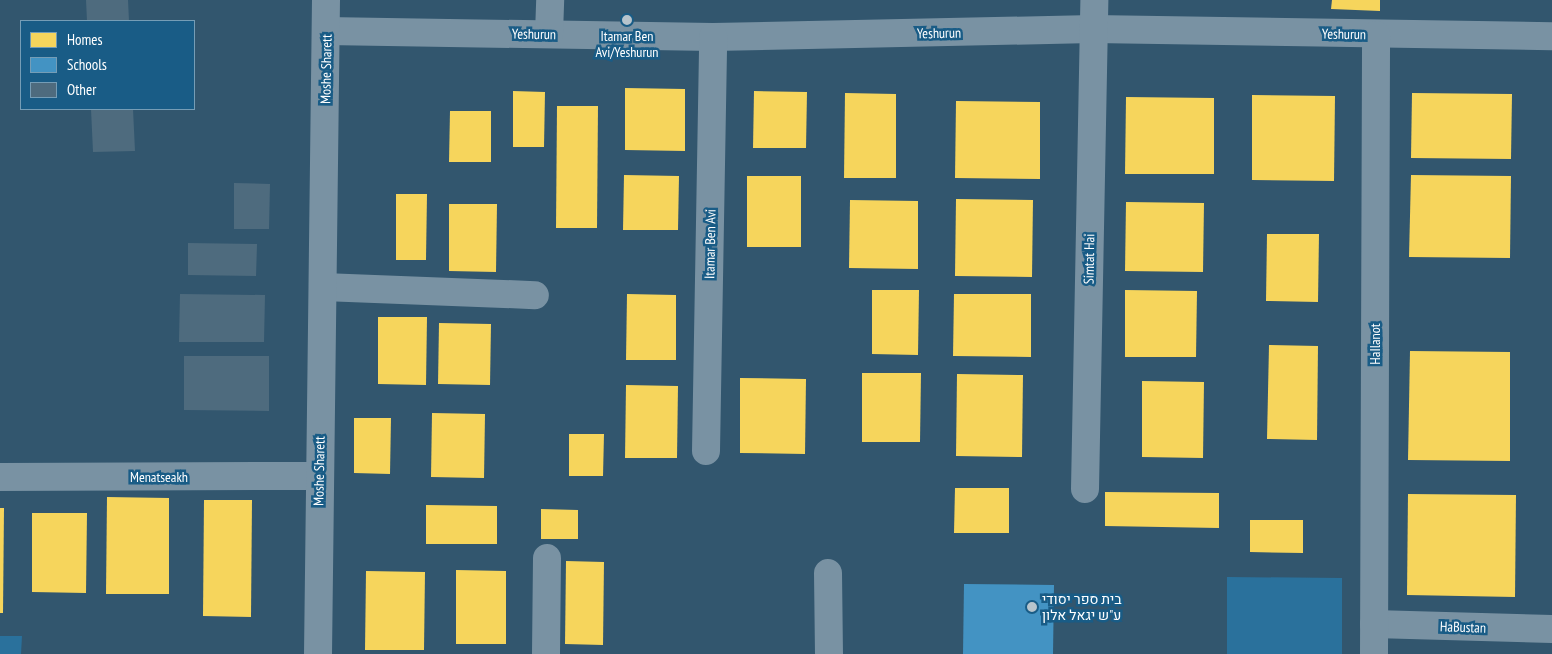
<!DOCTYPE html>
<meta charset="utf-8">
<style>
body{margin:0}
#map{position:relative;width:1552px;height:654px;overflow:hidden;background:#32566e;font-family:"PT Sans Narrow",Heebo,sans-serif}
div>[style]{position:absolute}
.green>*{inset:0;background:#2a719c}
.homes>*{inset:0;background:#f6d55c}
.schools>*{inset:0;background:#4393c3}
.building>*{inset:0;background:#4e6b7e}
.minor>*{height:28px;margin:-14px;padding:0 14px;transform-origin:14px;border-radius:14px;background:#7992a3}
.dots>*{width:14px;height:14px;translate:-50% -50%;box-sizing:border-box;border:2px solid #195c86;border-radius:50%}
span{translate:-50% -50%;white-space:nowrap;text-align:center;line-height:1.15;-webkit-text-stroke:5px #195c86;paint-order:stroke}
.street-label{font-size:14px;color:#fff}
.poi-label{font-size:14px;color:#fff}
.left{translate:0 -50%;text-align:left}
.legend{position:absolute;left:20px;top:20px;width:175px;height:90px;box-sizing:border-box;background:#195c86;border:1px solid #759db6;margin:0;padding:6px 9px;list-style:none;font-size:15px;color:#fff}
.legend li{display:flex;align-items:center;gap:10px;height:25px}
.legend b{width:25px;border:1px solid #759db6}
</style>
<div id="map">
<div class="green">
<div style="clip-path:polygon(1227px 577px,1342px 578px,1342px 654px,1227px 654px)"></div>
<div style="clip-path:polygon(0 636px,22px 636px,21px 654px,0 654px)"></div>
</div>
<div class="homes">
<div style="clip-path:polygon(1332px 0,1380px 0,1380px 11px,1331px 9px)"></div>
<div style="clip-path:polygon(625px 88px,685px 89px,685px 151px,625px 150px)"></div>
<div style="clip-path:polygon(513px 91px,545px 92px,544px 147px,513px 147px)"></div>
<div style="clip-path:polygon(754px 91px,807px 92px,806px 148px,753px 148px)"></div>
<div style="clip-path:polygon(845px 93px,896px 94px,896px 178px,844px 178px)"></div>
<div style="clip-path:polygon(1412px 93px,1512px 94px,1511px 159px,1411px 158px)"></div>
<div style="clip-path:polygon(1252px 95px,1335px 96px,1334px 181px,1252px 180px)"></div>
<div style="clip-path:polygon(1126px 97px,1214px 98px,1214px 174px,1125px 174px)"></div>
<div style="clip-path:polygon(956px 101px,1040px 102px,1040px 179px,955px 178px)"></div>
<div style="clip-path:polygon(557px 106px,598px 106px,597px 228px,556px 228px)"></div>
<div style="clip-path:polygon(450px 111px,491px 111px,491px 162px,449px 162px)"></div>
<div style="clip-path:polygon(624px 175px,679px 176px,678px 230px,623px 230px)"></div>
<div style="clip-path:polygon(1411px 175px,1511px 176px,1510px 258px,1409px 257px)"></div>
<div style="clip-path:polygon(747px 176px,801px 176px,801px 247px,747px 247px)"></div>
<div style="clip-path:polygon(396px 194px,427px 194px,426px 260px,396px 260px)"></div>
<div style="clip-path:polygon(956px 199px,1033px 200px,1032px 277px,955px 276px)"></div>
<div style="clip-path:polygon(850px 200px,918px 201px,918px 269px,849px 268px)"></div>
<div style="clip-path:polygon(1126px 202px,1204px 203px,1203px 272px,1125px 271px)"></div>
<div style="clip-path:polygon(449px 204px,497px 204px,496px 272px,449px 271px)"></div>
<div style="clip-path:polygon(1267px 234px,1319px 234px,1318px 302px,1266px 301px)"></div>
<div style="clip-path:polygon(872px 290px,919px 290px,918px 355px,872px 354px)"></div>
<div style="clip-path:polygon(1125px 290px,1197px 291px,1196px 357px,1125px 357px)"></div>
<div style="clip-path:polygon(627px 294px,676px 295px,676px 360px,626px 360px)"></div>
<div style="clip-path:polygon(954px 294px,1031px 294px,1031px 357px,953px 356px)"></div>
<div style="clip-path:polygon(378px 317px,427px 317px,426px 385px,378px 384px)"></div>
<div style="clip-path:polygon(439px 323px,491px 324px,490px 385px,438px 384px)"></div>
<div style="clip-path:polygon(1269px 345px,1318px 346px,1317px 440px,1267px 439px)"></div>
<div style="clip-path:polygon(1410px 351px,1510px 352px,1510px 461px,1408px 460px)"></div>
<div style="clip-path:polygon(862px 373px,921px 373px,920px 442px,862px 442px)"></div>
<div style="clip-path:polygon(957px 374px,1023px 375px,1022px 457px,956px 456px)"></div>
<div style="clip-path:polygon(740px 378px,806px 379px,805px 454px,740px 453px)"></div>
<div style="clip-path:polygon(1142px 381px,1204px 382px,1203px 458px,1142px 457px)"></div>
<div style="clip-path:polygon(626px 385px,678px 386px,677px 458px,625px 458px)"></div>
<div style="clip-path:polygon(432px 413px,485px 414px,484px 478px,431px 477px)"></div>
<div style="clip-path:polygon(354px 418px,391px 418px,390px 474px,354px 473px)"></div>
<div style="clip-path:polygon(569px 434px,604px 434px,603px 476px,569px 476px)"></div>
<div style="clip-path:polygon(955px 488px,1009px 488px,1009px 533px,954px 533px)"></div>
<div style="clip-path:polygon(1105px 492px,1219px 493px,1219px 528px,1105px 526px)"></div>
<div style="clip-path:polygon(1408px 494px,1516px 495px,1515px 597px,1407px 595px)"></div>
<div style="clip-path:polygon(107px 497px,169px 498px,169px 594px,106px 594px)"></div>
<div style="clip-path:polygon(204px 500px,252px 500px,251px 617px,203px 616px)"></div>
<div style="clip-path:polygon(426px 505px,497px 506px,497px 544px,426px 544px)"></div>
<div style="clip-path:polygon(0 508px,4px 508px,3px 613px,0 613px)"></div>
<div style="clip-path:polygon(541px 509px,578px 510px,578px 539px,541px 539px)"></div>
<div style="clip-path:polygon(32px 513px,87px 513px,86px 593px,32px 592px)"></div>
<div style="clip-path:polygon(1250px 520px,1303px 520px,1303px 553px,1250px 552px)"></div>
<div style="clip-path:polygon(566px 561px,604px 562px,603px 645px,565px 644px)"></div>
<div style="clip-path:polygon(456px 570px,506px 571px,506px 644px,456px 644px)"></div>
<div style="clip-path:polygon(366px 571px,425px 572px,424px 650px,365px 650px)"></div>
</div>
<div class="schools">
<div style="clip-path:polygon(964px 584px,1054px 585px,1053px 654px,963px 654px)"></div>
</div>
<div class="building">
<div style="clip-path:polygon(86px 0,128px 0,129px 21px,87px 21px)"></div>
<div style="clip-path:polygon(91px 109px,133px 109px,135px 151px,93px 152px)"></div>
<div style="clip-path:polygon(234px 183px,270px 184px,269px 229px,234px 229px)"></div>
<div style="clip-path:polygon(188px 243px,257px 244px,256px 276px,188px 275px)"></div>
<div style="clip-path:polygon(180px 294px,265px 295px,264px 342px,179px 342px)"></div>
<div style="clip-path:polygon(184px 356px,269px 356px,269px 411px,184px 410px)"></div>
</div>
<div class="minor">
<div style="left:326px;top:31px;width:387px;rotate:0.9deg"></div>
<div style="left:713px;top:37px;width:380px;rotate:-1.2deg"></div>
<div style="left:1093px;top:29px;width:459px;rotate:0.9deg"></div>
<div style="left:549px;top:34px;width:34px;rotate:-88deg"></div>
<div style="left:323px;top:287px;width:212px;rotate:2.2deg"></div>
<div style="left:706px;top:451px;width:414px;rotate:-89deg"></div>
<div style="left:0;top:477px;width:319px;rotate:-0.2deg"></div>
<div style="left:1085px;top:489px;width:489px;rotate:-88.9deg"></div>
<div style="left:828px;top:573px;width:81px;rotate:89.3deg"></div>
<div style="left:1374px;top:624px;width:178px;rotate:1.6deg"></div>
<div style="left:318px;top:654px;width:654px;rotate:-89.3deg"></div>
<div style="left:546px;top:654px;width:96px;rotate:-89.4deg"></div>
<div style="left:1374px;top:654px;width:619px;rotate:-89.81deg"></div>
</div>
<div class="dots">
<div style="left:627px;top:20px;background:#b7c4cc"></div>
<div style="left:1032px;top:607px;background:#b7c4cc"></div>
</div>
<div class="street-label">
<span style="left:939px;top:33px;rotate:-1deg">Yeshurun</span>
<span style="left:534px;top:34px;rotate:1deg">Yeshurun</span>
<span style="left:1344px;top:34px;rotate:1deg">Yeshurun</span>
<span style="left:326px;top:69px;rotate:-89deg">Moshe Sharett</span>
<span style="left:710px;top:244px;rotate:-89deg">Itamar Ben Avi</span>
<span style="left:1089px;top:259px;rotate:-89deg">Simtat Hai</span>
<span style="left:1375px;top:344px;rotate:-90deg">HaIlanot</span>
<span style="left:319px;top:471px;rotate:-89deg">Moshe Sharett</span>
<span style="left:159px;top:477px">Menatseakh</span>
<span style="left:1463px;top:627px;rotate:2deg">HaBustan</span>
</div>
<div class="poi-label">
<span style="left:627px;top:44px">Itamar Ben<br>Avi/Yeshurun</span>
<span class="left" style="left:1042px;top:607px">בית ספר יסודי<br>ע"ש יגאל אלון</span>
</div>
<ul class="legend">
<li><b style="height:14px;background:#f6d55c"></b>Homes</li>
<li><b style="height:14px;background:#4393c3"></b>Schools</li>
<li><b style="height:14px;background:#4e6b7e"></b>Other</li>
</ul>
</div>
